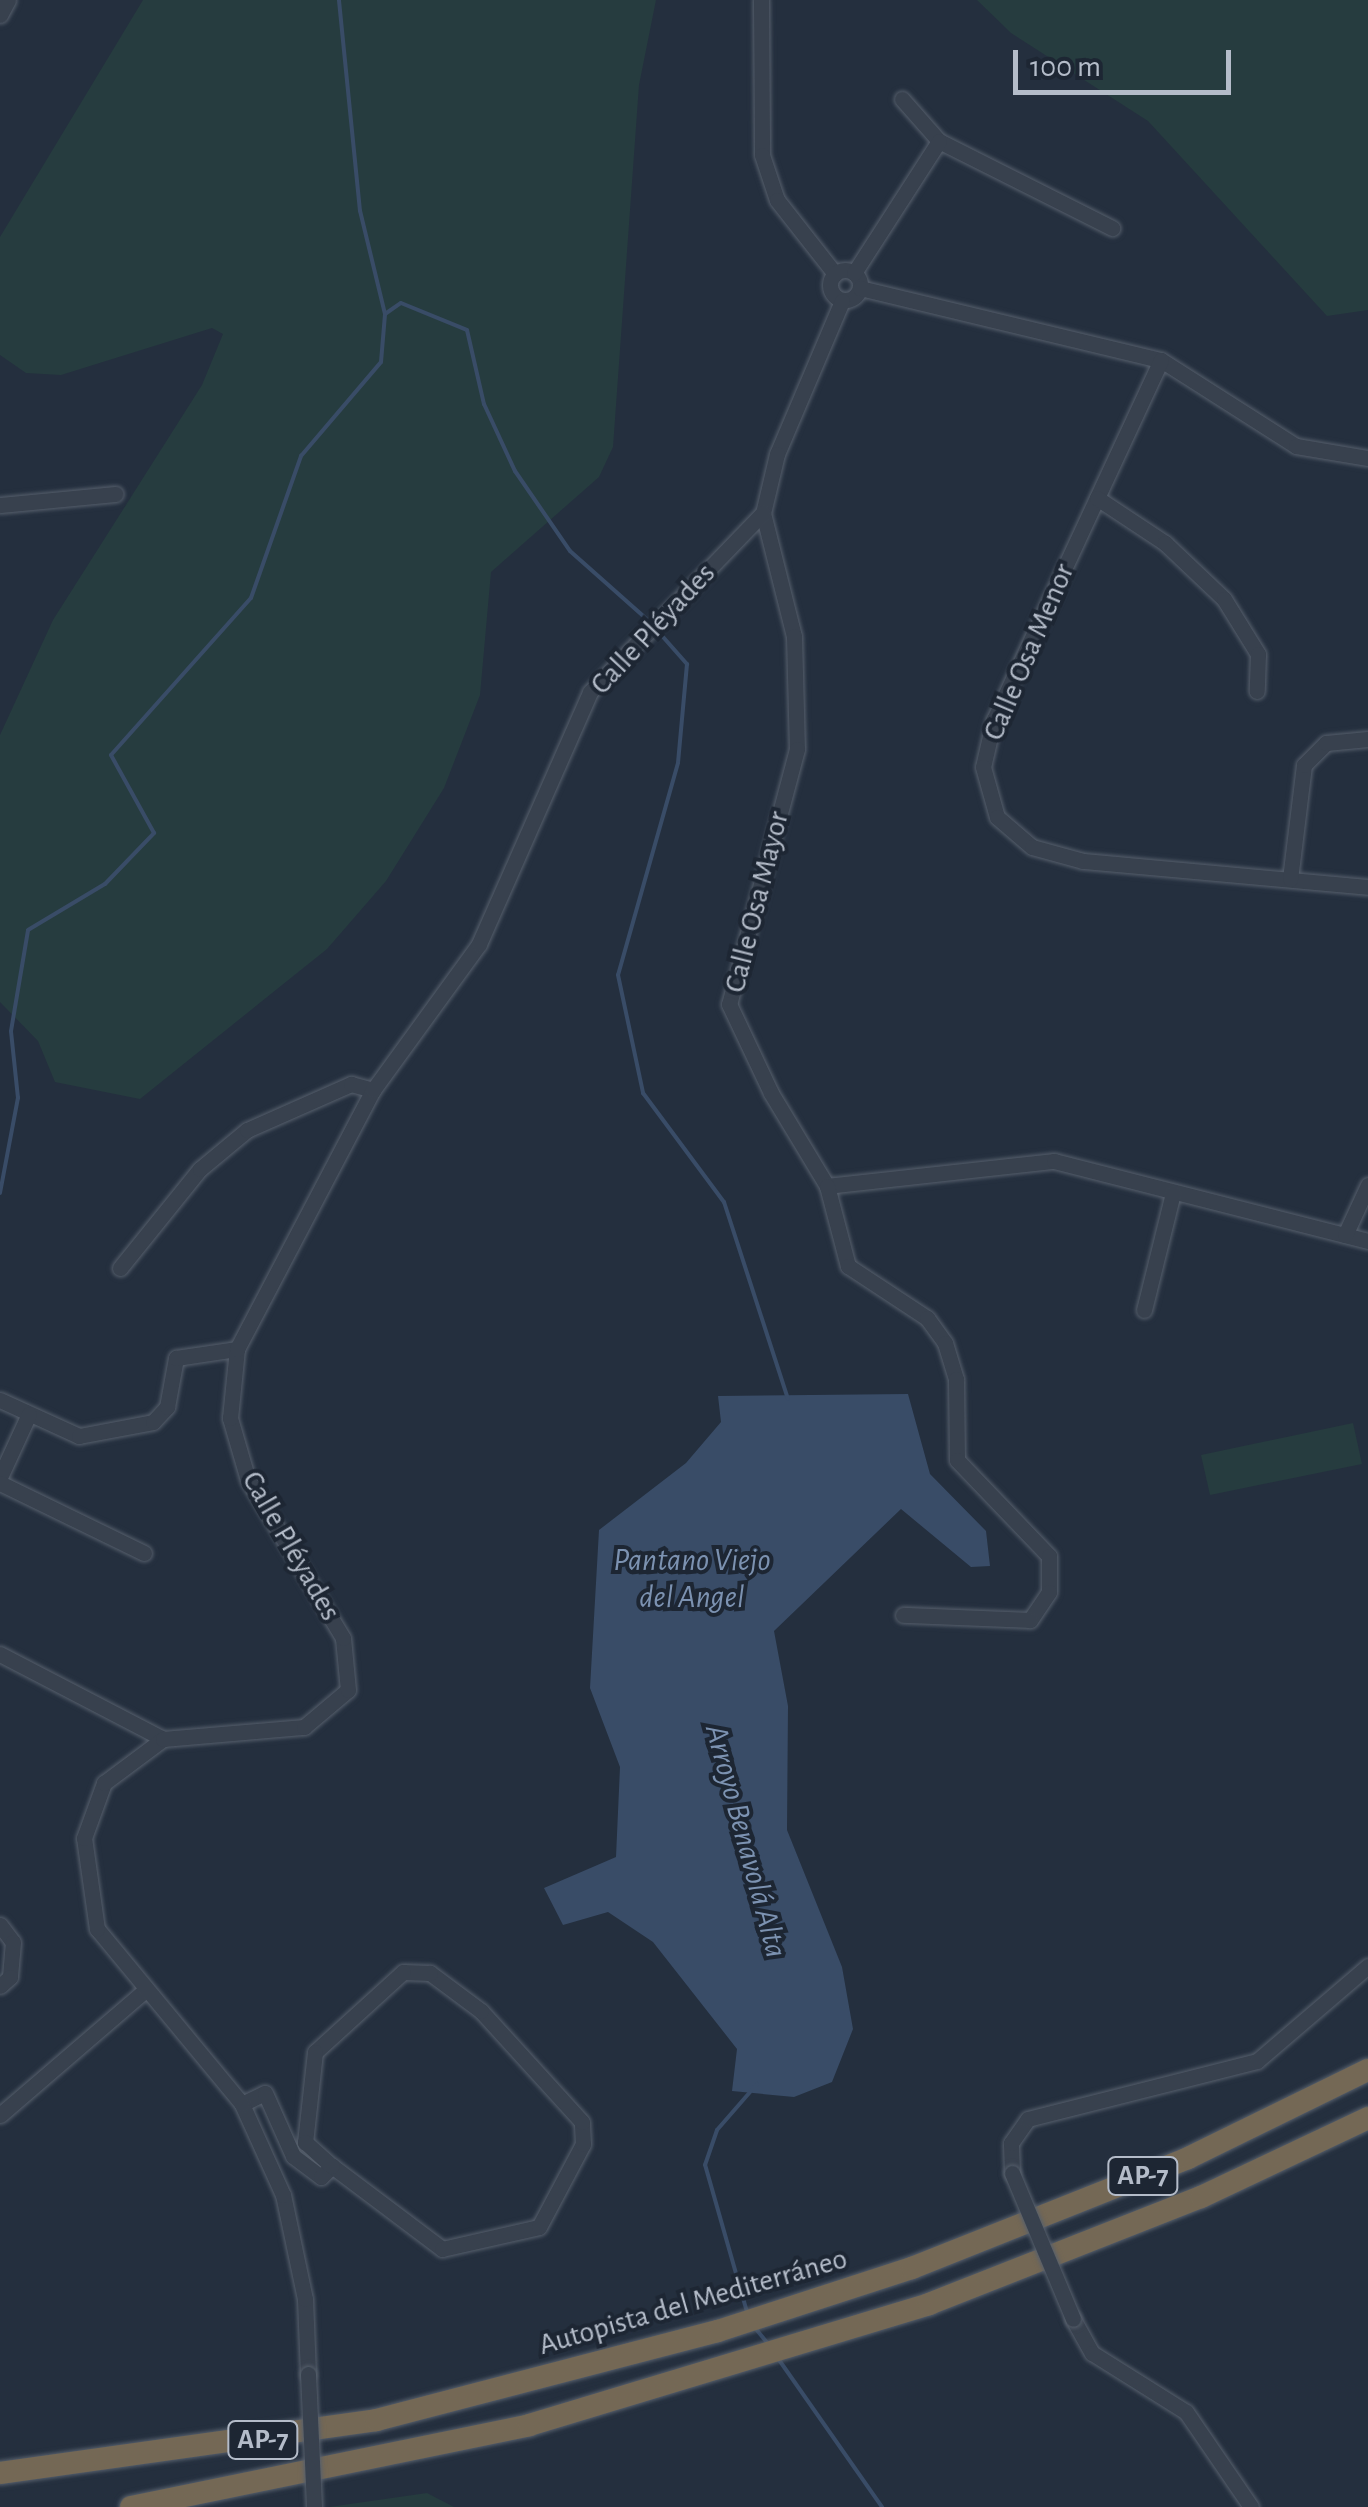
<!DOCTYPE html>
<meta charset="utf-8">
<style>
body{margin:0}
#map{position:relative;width:1368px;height:2507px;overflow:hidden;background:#242f3e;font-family:"Alegreya Sans",sans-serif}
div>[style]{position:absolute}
.green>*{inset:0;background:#263c3f}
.water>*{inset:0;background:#394c67}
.stream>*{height:4px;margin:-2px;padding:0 2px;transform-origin:2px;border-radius:2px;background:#394c67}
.roads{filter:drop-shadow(0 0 2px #565f6c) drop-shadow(0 0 2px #565f6c)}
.minor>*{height:15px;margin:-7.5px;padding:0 7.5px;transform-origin:7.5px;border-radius:7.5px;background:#38414e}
.minor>.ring{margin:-7.5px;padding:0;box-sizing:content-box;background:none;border:15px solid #38414e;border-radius:50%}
.highway>*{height:22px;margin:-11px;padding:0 11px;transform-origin:11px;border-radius:11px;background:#746855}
.bridges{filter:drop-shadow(0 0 2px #565f6c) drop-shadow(0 0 2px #565f6c)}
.minor-bridge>*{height:15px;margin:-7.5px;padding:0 7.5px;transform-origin:7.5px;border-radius:7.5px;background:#38414e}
span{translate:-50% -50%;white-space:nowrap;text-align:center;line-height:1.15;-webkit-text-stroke:8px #1d2633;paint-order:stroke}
.shield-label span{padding:2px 8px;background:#1d2633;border:2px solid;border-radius:8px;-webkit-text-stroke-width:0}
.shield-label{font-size:28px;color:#b4bcc9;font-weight:700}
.street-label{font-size:30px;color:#b4bcc9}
.water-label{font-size:32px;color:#7c92b1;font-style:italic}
.scale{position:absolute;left:1013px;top:50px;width:218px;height:45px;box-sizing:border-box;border:5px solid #b4bcc9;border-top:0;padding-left:12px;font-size:30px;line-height:35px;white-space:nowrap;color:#b4bcc9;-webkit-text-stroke:8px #1d2633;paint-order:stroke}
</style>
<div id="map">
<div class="green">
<div style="clip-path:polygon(143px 0,656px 0,639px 85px,613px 447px,599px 477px,491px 572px,480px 695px,444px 788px,386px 881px,327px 949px,140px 1099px,55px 1082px,38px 1041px,0 1002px,0 735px,53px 620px,202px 385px,223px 334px,212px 328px,61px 375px,26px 373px,0 355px,0 237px)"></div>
<div style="clip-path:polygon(977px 0,1368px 0,1368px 310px,1327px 316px,1148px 121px,1011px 33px)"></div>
<div style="clip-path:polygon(1353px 1423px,1362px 1464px,1210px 1495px,1201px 1455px)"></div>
<div style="clip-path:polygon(427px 2493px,454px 2507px,329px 2507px)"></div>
</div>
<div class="water">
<div style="clip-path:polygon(908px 1394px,930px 1474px,986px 1531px,990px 1566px,971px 1567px,901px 1509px,774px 1631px,788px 1706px,787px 1830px,842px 1967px,853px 2029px,832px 2082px,794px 2097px,732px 2091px,737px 2049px,653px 1942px,608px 1912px,563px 1925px,544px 1888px,616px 1857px,620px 1767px,590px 1688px,599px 1530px,686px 1463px,721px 1422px,718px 1396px)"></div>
</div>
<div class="stream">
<div style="left:385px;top:314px;width:19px;rotate:-35deg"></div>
<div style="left:401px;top:303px;width:71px;rotate:22.2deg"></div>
<div style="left:467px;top:330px;width:76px;rotate:77.1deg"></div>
<div style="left:484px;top:404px;width:74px;rotate:65.2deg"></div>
<div style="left:515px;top:471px;width:97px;rotate:55.5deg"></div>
<div style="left:570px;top:551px;width:107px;rotate:41.6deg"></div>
<div style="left:656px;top:629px;width:47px;rotate:48.5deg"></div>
<div style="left:687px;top:664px;width:99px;rotate:95.2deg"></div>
<div style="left:678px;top:763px;width:220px;rotate:105.8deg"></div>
<div style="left:618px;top:975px;width:121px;rotate:78deg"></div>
<div style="left:643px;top:1093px;width:136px;rotate:53.4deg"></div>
<div style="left:724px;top:1202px;width:207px;rotate:72deg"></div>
<div style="left:0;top:1193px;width:97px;rotate:-79.3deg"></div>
<div style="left:18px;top:1098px;width:67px;rotate:-96deg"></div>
<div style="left:11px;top:1031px;width:102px;rotate:-80.4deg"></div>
<div style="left:28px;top:930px;width:90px;rotate:-30.9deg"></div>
<div style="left:105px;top:884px;width:71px;rotate:-46.1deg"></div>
<div style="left:154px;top:833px;width:89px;rotate:-118.9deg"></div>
<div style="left:111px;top:755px;width:210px;rotate:-48.3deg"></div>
<div style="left:251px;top:598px;width:151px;rotate:-70.6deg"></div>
<div style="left:301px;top:456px;width:123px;rotate:-49.6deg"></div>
<div style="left:381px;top:362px;width:48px;rotate:-85.2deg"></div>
<div style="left:385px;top:314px;width:106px;rotate:-103.6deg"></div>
<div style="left:360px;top:211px;width:212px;rotate:-95.7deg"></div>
<div style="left:747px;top:2312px;width:153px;rotate:-105.9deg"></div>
<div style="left:705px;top:2165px;width:37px;rotate:-71deg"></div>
<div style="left:717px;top:2130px;width:61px;rotate:-49deg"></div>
<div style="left:756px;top:2329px;width:21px;rotate:51deg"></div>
<div style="left:777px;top:2357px;width:183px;rotate:55deg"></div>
</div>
<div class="roads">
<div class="minor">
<div style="left:761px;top:0;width:155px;rotate:89.6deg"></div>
<div style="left:762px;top:155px;width:47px;rotate:71.6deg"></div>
<div style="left:777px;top:200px;width:94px;rotate:51.9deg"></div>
<div style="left:0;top:15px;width:17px;rotate:-62deg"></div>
<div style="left:902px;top:99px;width:56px;rotate:48.6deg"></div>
<div style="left:939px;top:141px;width:194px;rotate:26.7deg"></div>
<div class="ring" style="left:830px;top:270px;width:15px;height:15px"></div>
<div style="left:854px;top:273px;width:157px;rotate:-57.2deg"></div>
<div style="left:860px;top:288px;width:309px;rotate:13.5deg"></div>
<div style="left:1161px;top:360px;width:160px;rotate:32.5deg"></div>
<div style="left:1296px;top:446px;width:73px;rotate:9.5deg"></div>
<div style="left:842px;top:301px;width:166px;rotate:113deg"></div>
<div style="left:777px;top:454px;width:61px;rotate:103.3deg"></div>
<div style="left:763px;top:513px;width:127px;rotate:75.9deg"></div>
<div style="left:794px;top:636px;width:113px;rotate:88.5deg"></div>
<div style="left:797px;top:749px;width:264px;rotate:104.9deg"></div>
<div style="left:729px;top:1004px;width:98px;rotate:64.7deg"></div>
<div style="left:771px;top:1093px;width:109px;rotate:58.9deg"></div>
<div style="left:827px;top:1186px;width:228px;rotate:-6.3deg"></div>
<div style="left:1054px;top:1161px;width:324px;rotate:14.3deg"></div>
<div style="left:1161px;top:360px;width:396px;rotate:114.9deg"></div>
<div style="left:994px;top:719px;width:49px;rotate:102.9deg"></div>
<div style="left:983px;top:767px;width:52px;rotate:74.4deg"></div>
<div style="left:997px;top:817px;width:46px;rotate:40.6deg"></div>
<div style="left:1032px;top:847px;width:53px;rotate:15.4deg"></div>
<div style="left:1083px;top:861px;width:286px;rotate:5.2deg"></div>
<div style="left:1097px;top:498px;width:82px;rotate:33.5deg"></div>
<div style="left:1165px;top:543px;width:81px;rotate:43.5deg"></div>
<div style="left:1224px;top:599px;width:65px;rotate:58.3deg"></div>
<div style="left:1258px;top:654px;width:37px;rotate:92deg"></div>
<div style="left:0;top:505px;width:116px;rotate:-5.5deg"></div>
<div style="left:1290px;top:879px;width:115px;rotate:-83deg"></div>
<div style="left:1304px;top:765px;width:31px;rotate:-45deg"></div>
<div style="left:1326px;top:743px;width:42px;rotate:-5.4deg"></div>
<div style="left:827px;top:1186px;width:83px;rotate:75.3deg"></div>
<div style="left:848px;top:1266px;width:95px;rotate:33.4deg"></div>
<div style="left:927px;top:1318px;width:31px;rotate:54deg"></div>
<div style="left:945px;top:1343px;width:38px;rotate:73deg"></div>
<div style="left:956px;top:1379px;width:81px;rotate:89.3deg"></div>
<div style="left:957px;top:1460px;width:133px;rotate:46.2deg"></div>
<div style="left:1049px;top:1556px;width:36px;rotate:90deg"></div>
<div style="left:1049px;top:1592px;width:34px;rotate:124deg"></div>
<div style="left:1030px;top:1620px;width:127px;rotate:-177.7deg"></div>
<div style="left:1345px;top:1235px;width:55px;rotate:-65.3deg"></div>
<div style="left:120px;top:1268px;width:127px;rotate:-51.1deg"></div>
<div style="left:200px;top:1169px;width:61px;rotate:-39.7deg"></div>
<div style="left:247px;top:1130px;width:114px;rotate:-23.9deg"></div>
<div style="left:351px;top:1084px;width:23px;rotate:15deg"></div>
<div style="left:1144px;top:1310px;width:121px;rotate:-76.1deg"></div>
<div style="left:0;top:1400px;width:87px;rotate:24.5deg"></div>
<div style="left:79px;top:1436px;width:75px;rotate:-10.7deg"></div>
<div style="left:153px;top:1422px;width:21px;rotate:-47deg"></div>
<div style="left:167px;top:1407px;width:50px;rotate:-79.6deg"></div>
<div style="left:176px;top:1358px;width:62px;rotate:-8.4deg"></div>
<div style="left:0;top:1477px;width:69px;rotate:-65.3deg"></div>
<div style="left:0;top:1483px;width:160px;rotate:25.9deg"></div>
<div style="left:0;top:1654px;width:184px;rotate:27.5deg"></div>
<div style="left:0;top:1925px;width:21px;rotate:53deg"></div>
<div style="left:13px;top:1942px;width:35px;rotate:95deg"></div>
<div style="left:10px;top:1977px;width:13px;rotate:138deg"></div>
<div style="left:242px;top:2104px;width:25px;rotate:-26deg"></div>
<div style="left:265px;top:2093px;width:69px;rotate:66deg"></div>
<div style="left:293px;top:2156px;width:35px;rotate:37deg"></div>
<div style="left:321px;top:2177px;width:16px;rotate:-45deg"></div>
<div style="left:332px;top:2166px;width:138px;rotate:37deg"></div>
<div style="left:442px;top:2249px;width:99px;rotate:-12.8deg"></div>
<div style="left:539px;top:2227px;width:94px;rotate:-62.1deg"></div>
<div style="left:583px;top:2144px;width:22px;rotate:-93deg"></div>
<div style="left:582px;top:2122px;width:150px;rotate:-132.3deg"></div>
<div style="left:481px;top:2011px;width:64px;rotate:-143.3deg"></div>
<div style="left:430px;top:1973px;width:27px;rotate:-178deg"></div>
<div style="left:403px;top:1972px;width:119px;rotate:137.7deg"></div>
<div style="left:315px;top:2052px;width:91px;rotate:96.3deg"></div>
<div style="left:305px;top:2142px;width:36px;rotate:42deg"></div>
<div style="left:0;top:2115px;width:190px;rotate:-40.7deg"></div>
<div style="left:1012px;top:2173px;width:30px;rotate:-92deg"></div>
<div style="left:1011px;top:2143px;width:29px;rotate:-55deg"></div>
<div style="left:1028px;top:2119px;width:236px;rotate:-14.2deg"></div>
<div style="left:1257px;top:2061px;width:146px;rotate:-40.6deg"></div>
<div style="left:1073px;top:2319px;width:39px;rotate:61deg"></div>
<div style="left:1092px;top:2353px;width:111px;rotate:32.1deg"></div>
<div style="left:1186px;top:2412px;width:115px;rotate:55.6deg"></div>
<div style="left:308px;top:2374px;width:75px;rotate:-92.3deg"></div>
<div style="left:305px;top:2299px;width:106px;rotate:-101.9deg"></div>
<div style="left:283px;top:2195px;width:100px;rotate:-114.3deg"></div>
<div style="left:242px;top:2104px;width:227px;rotate:-129.6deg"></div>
<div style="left:97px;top:1929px;width:92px;rotate:-98.1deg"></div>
<div style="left:84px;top:1838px;width:59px;rotate:-70deg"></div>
<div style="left:104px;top:1783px;width:74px;rotate:-36.7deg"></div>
<div style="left:163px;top:1739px;width:142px;rotate:-4.9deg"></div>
<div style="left:304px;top:1727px;width:57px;rotate:-40.1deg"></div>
<div style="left:348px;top:1690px;width:52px;rotate:-95.5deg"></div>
<div style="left:343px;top:1638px;width:184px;rotate:-121deg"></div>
<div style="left:248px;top:1480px;width:65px;rotate:-106.2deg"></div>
<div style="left:230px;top:1418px;width:69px;rotate:-84.2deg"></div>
<div style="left:237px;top:1349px;width:293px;rotate:-62.3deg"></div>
<div style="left:373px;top:1090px;width:180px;rotate:-54deg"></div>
<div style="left:479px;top:944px;width:275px;rotate:-66.2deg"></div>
<div style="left:590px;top:692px;width:249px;rotate:-46deg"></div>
</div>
<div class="highway">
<div style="left:0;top:2473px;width:380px;rotate:-8deg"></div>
<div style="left:376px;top:2420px;width:353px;rotate:-14.6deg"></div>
<div style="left:718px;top:2331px;width:204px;rotate:-18deg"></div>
<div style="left:912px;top:2268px;width:297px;rotate:-21.7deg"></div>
<div style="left:1188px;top:2158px;width:200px;rotate:-26.1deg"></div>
<div style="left:131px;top:2507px;width:406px;rotate:-11.6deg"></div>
<div style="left:529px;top:2425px;width:418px;rotate:-16.8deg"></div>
<div style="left:929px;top:2304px;width:292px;rotate:-21.5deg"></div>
<div style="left:1201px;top:2197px;width:185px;rotate:-25.3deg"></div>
</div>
</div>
<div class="bridges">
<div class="minor-bridge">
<div style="left:1012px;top:2173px;width:158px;rotate:67.3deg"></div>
<div style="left:308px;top:2374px;width:133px;rotate:87.4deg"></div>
</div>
</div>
<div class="shield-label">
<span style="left:1143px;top:2176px">AP-7</span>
<span style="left:263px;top:2440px">AP-7</span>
</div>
<div class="street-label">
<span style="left:653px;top:629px;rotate:-47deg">Calle Pléyades</span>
<span style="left:1029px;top:652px;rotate:-67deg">Calle Osa Menor</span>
<span style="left:757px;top:902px;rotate:-76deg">Calle Osa Mayor</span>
<span style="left:291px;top:1546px;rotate:60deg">Calle Pléyades</span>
<span style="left:693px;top:2302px;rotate:-16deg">Autopista del Mediterráneo</span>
</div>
<div class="water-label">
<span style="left:692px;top:1579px">Pantano Viejo<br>del Angel</span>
<span style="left:746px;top:1841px;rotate:75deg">Arroyo Benavolá Alta</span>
</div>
<div class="scale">100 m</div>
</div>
